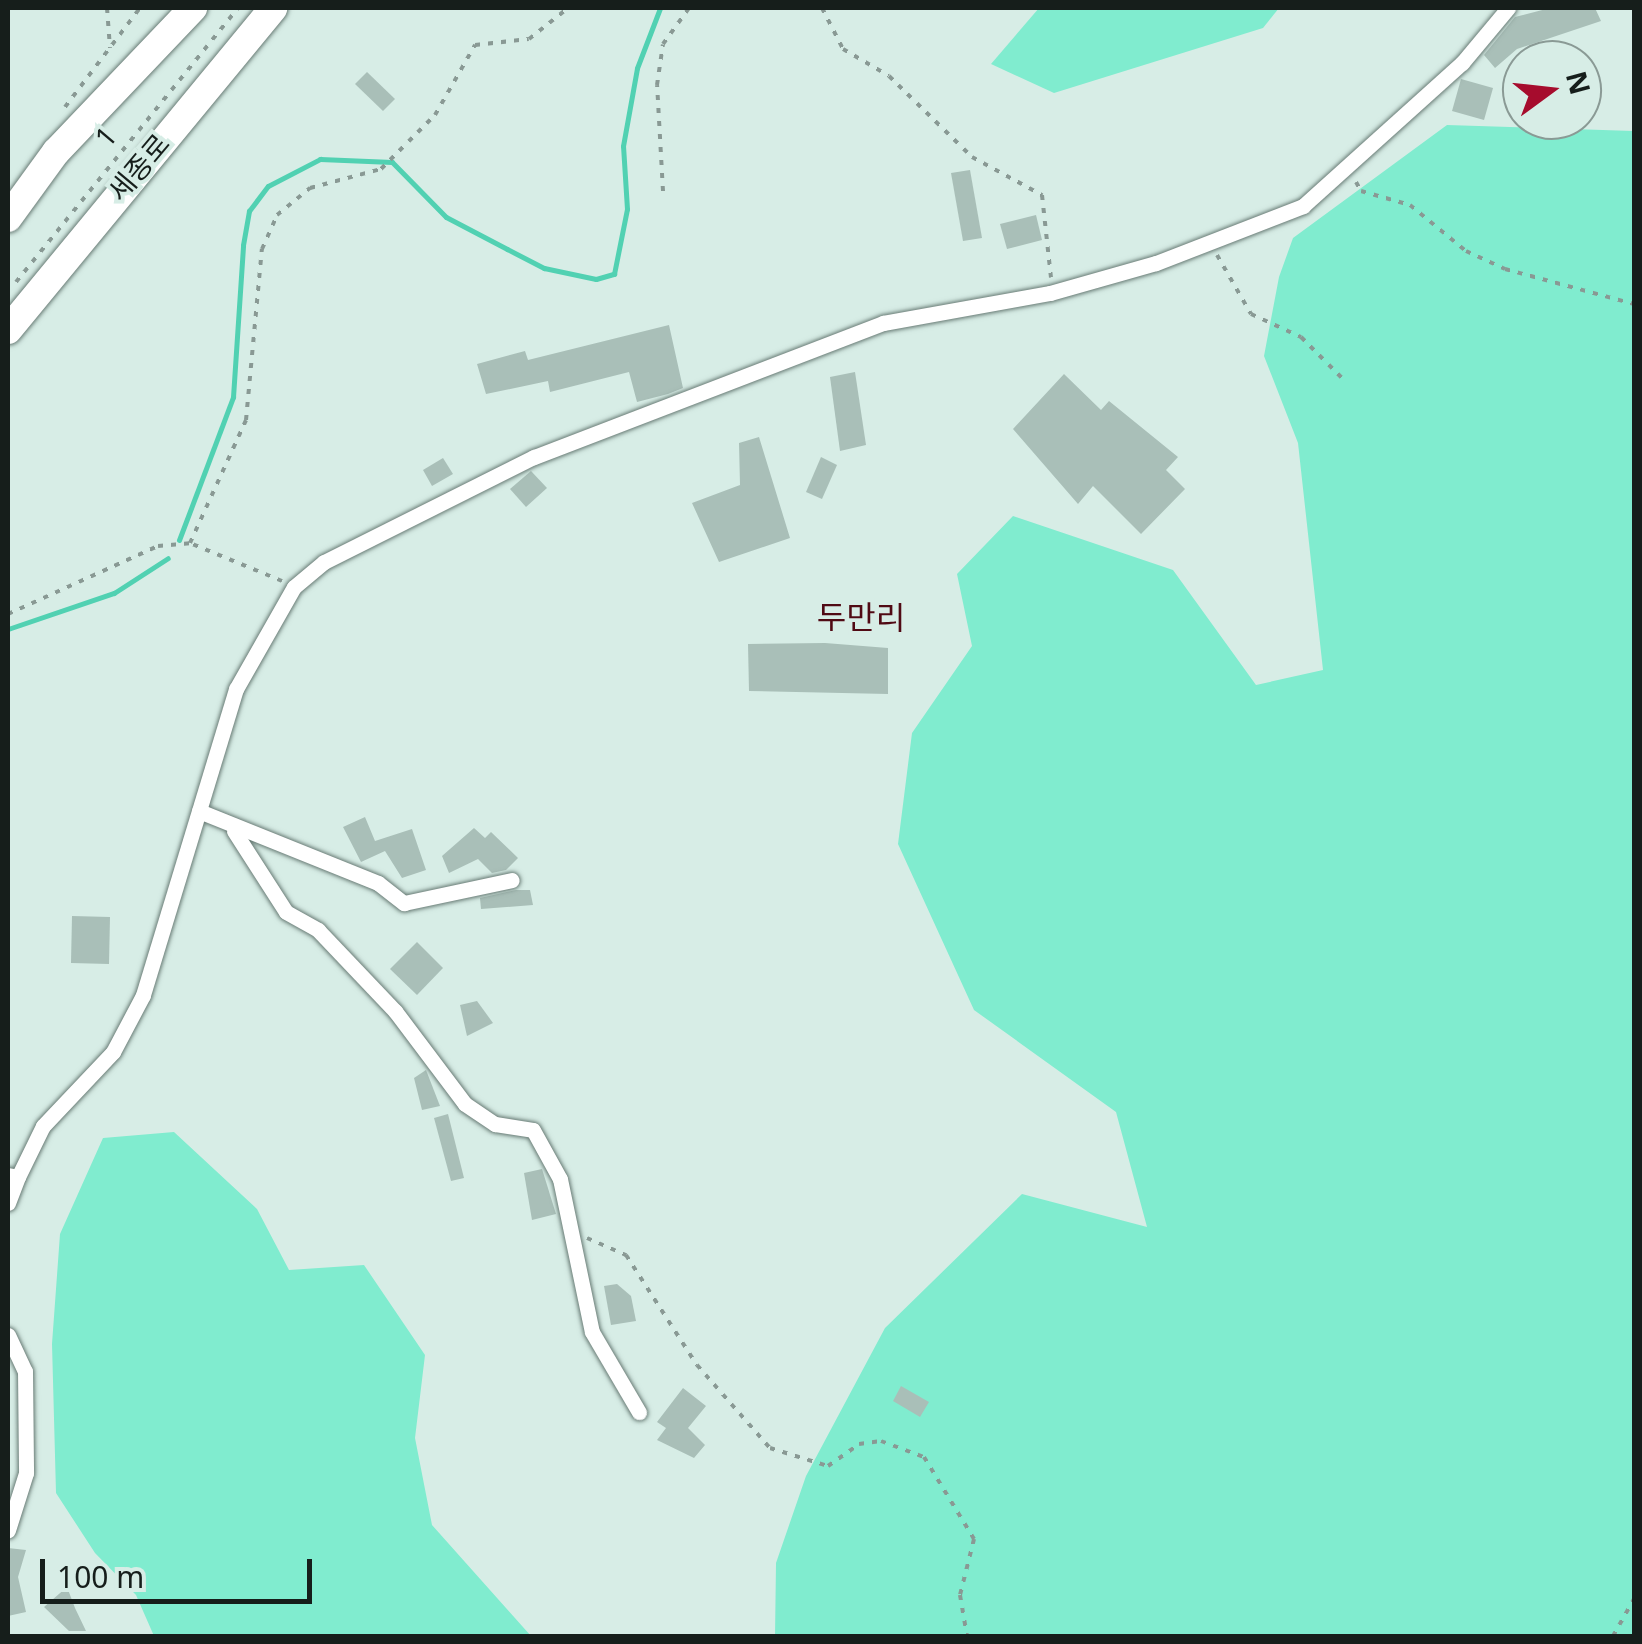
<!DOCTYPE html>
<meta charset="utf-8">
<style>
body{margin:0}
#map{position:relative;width:1642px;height:1644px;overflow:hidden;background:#d7ede6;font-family:"Noto Sans","Noto Sans KR",sans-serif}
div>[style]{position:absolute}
.green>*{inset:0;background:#80eccf}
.stream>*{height:5px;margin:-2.5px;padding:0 2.5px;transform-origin:2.5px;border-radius:2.5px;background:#51d1b2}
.building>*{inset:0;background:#a9bfb8}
.path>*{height:4px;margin-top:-2px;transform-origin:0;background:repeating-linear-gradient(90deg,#899994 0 5px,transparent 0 13px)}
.roads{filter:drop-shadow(0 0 2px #687b75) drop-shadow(0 0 2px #687b75)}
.street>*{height:15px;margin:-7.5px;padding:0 7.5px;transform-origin:7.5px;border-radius:7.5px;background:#fff}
.highway>*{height:28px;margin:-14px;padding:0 14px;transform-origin:14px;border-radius:14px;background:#fff}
span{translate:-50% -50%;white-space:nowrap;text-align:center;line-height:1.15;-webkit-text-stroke:8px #d7ede6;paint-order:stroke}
.street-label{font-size:28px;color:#161e1b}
.quarter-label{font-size:32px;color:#500a14}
.frame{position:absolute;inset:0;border:10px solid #161e1b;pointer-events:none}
.north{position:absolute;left:1502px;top:40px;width:100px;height:100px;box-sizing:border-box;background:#d7ede6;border:2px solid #8a9a95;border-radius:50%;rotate:75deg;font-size:28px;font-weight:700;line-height:40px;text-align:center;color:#161e1b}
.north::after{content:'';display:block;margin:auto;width:35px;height:45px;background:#a60c2d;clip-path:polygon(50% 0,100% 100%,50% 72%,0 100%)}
.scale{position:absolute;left:40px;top:1559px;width:272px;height:45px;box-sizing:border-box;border:5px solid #161e1b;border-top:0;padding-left:12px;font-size:30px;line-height:35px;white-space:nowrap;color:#161e1b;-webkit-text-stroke:8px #d7ede6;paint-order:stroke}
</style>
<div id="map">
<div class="green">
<div style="clip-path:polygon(1039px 8px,1279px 8px,1263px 28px,1054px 93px,991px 64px)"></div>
<div style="clip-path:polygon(1447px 125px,1634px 131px,1634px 1636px,775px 1636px,776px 1563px,806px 1476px,885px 1328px,1022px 1194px,1147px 1227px,1116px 1112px,974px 1010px,898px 844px,912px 733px,972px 646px,957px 574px,1013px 516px,1173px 570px,1256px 685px,1323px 670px,1298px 443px,1264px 356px,1279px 277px,1293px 238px)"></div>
<div style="clip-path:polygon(174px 1132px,257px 1209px,289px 1270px,364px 1265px,425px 1355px,415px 1438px,432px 1525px,531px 1636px,154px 1636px,136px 1595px,95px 1553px,56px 1493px,52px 1344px,60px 1234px,103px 1138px)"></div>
</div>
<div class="stream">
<div style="left:179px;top:540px;width:153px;rotate:-69.3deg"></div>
<div style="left:233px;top:397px;width:152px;rotate:-86.2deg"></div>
<div style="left:243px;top:245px;width:35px;rotate:-80deg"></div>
<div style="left:249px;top:211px;width:31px;rotate:-53deg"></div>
<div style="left:268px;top:186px;width:59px;rotate:-27.4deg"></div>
<div style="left:320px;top:159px;width:72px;rotate:2.4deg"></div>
<div style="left:392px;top:162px;width:77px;rotate:45.5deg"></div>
<div style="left:446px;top:217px;width:69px;rotate:27.7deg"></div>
<div style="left:507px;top:249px;width:42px;rotate:27.2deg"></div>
<div style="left:544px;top:268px;width:53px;rotate:11.9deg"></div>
<div style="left:596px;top:279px;width:19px;rotate:-16deg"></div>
<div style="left:614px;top:274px;width:66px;rotate:-78.7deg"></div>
<div style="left:627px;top:209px;width:63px;rotate:-93.6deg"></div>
<div style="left:623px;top:146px;width:79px;rotate:-79.8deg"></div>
<div style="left:637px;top:68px;width:64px;rotate:-69deg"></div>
<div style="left:8px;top:629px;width:112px;rotate:-18.8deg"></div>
<div style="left:114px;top:593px;width:64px;rotate:-32.9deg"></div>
</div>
<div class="building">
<div style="clip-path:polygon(1550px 8px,1595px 8px,1601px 21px,1517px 49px,1495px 68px,1484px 55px,1515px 17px)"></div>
<div style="clip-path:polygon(367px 72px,395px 99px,383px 111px,355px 84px)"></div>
<div style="clip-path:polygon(1461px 79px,1493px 88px,1484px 120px,1452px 111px)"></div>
<div style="clip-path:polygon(970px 170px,982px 238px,963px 241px,951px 173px)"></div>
<div style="clip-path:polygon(1036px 215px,1042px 240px,1007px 249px,1000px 224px)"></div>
<div style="clip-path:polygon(669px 325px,683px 388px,668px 394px,637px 402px,629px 372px,550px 392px,548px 381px,486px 394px,477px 364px,525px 351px,528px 360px)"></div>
<div style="clip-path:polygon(855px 372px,866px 445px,840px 451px,830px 377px)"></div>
<div style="clip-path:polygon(1064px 374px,1101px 410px,1109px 401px,1178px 457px,1166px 470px,1185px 489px,1141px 534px,1093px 486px,1078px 504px,1013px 429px)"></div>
<div style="clip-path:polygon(759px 437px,790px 538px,719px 562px,692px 503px,740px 485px,739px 443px)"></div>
<div style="clip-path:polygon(821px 457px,837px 465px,822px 499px,806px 492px)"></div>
<div style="clip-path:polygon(443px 458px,453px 474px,432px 486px,423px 470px)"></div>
<div style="clip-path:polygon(531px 471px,547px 488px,526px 507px,510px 489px)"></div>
<div style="clip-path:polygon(825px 643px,888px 648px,888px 694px,749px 691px,748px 644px)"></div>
<div style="clip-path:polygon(365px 817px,375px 841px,412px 829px,426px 870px,402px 878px,385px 851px,361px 862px,343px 827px)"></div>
<div style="clip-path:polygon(474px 828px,485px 838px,491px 832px,518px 858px,506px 870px,492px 873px,478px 859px,449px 873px,442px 856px)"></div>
<div style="clip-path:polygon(516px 890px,530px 890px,533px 905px,481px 909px,480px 898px)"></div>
<div style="clip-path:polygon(72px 916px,110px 917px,109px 964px,71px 963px)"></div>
<div style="clip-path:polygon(417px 942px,443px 968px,417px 995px,390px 969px)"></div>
<div style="clip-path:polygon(477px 1001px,493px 1023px,467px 1036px,460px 1005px)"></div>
<div style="clip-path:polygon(426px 1070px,440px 1106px,422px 1110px,414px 1078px)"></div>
<div style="clip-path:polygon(448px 1114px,464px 1178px,451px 1181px,434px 1118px)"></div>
<div style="clip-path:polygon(542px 1169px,556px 1214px,532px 1220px,524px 1173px)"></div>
<div style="clip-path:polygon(617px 1284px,631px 1296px,636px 1321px,611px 1325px,604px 1286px)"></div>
<div style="clip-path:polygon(901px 1386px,929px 1402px,920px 1417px,893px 1401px)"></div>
<div style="clip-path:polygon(683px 1388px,706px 1406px,688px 1428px,705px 1445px,694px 1458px,657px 1440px,666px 1428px,657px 1422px)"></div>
<div style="clip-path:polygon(8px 1548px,26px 1550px,18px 1577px,26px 1612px,8px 1616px)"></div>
<div style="clip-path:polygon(67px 1587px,75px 1608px,86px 1631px,69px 1631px,44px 1607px)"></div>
</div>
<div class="path">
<div style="left:107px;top:8px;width:40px;rotate:85.7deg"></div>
<div style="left:822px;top:8px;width:46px;rotate:62.9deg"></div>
<div style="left:843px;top:49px;width:53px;rotate:30.4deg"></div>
<div style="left:889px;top:76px;width:116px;rotate:44.3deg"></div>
<div style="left:972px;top:157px;width:80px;rotate:28.5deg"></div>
<div style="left:1042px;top:195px;width:83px;rotate:83.8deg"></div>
<div style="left:65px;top:107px;width:124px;rotate:-52.9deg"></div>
<div style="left:1356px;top:182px;width:10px;rotate:61deg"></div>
<div style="left:1361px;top:191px;width:51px;rotate:15.9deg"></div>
<div style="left:1410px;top:205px;width:72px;rotate:39.4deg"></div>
<div style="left:1466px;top:251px;width:43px;rotate:24.8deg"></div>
<div style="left:1505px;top:269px;width:134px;rotate:15.2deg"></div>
<div style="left:663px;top:191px;width:106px;rotate:-93.2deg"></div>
<div style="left:657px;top:85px;width:41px;rotate:-81.7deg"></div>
<div style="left:663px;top:44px;width:44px;rotate:-54.2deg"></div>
<div style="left:1217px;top:255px;width:68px;rotate:60deg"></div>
<div style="left:1251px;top:314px;width:55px;rotate:24.7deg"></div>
<div style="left:1301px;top:337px;width:59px;rotate:45deg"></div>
<div style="left:16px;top:282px;width:353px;rotate:-51deg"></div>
<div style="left:282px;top:581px;width:100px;rotate:-157.6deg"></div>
<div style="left:190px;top:543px;width:135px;rotate:-65.5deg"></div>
<div style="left:246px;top:420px;width:172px;rotate:-84.7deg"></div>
<div style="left:262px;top:249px;width:37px;rotate:-66deg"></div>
<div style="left:277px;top:215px;width:43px;rotate:-39.3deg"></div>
<div style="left:310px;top:188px;width:73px;rotate:-15deg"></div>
<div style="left:381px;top:169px;width:76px;rotate:-45deg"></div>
<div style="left:435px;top:115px;width:81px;rotate:-60.3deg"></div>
<div style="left:475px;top:45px;width:54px;rotate:-6.3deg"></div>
<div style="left:529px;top:39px;width:50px;rotate:-38.5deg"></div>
<div style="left:8px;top:614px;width:165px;rotate:-24.4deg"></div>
<div style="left:158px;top:546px;width:32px;rotate:-5deg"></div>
<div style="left:587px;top:1238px;width:43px;rotate:23.6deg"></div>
<div style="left:626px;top:1255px;width:131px;rotate:57.2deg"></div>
<div style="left:697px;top:1365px;width:111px;rotate:48.7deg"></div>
<div style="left:770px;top:1448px;width:61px;rotate:17.2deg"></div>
<div style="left:828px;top:1466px;width:38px;rotate:-35deg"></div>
<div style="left:859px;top:1444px;width:22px;rotate:-8deg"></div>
<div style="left:881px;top:1441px;width:46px;rotate:20.4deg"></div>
<div style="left:924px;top:1457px;width:96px;rotate:58.6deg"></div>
<div style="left:974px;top:1539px;width:58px;rotate:104deg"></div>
<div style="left:960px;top:1595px;width:42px;rotate:80.3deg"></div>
<div style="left:1613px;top:1636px;width:43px;rotate:-60.4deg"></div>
</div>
<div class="roads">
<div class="street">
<div style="left:199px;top:811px;width:193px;rotate:21.9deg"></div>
<div style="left:378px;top:883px;width:33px;rotate:38deg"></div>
<div style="left:404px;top:903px;width:110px;rotate:-12deg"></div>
<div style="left:234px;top:831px;width:96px;rotate:57.3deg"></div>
<div style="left:286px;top:912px;width:37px;rotate:29deg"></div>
<div style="left:318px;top:930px;width:112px;rotate:46.5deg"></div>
<div style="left:395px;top:1011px;width:116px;rotate:53deg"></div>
<div style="left:465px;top:1104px;width:36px;rotate:34deg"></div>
<div style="left:495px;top:1124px;width:38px;rotate:9deg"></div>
<div style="left:533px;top:1130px;width:56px;rotate:61.1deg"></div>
<div style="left:560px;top:1179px;width:156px;rotate:78.2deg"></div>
<div style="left:592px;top:1332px;width:93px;rotate:59.6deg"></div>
<div style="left:8px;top:1175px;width:10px;rotate:11deg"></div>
<div style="left:18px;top:1177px;width:57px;rotate:-63.9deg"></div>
<div style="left:43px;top:1126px;width:102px;rotate:-46.6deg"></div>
<div style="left:113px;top:1052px;width:64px;rotate:-62.2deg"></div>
<div style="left:143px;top:995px;width:320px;rotate:-73.1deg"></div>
<div style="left:236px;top:689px;width:117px;rotate:-60.4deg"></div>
<div style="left:294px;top:587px;width:39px;rotate:-40deg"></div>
<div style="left:324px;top:562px;width:235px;rotate:-26.6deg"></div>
<div style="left:534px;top:457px;width:374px;rotate:-21deg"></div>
<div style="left:883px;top:323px;width:170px;rotate:-10.2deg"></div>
<div style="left:1050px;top:293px;width:110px;rotate:-15.8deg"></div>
<div style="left:1156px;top:263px;width:158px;rotate:-21.2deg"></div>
<div style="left:1303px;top:206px;width:214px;rotate:-42deg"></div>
<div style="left:1462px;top:63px;width:72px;rotate:-50.1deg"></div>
<div style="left:8px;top:1203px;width:28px;rotate:-69deg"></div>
<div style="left:8px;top:1335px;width:40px;rotate:65deg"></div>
<div style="left:25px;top:1371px;width:102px;rotate:89.4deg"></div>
<div style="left:26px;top:1473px;width:60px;rotate:107.5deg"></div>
</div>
<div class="highway">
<div style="left:8px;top:218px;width:82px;rotate:-54deg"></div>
<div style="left:56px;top:152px;width:199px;rotate:-46.4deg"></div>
<div style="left:8px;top:330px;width:417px;rotate:-50.5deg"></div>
</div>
</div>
<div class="street-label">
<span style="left:105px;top:136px;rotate:-50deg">1</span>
<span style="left:138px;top:167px;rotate:-50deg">세종로</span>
</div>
<div class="quarter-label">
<span style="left:861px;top:617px">두만리</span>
</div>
<div class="frame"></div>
<div class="north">N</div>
<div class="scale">100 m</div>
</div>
